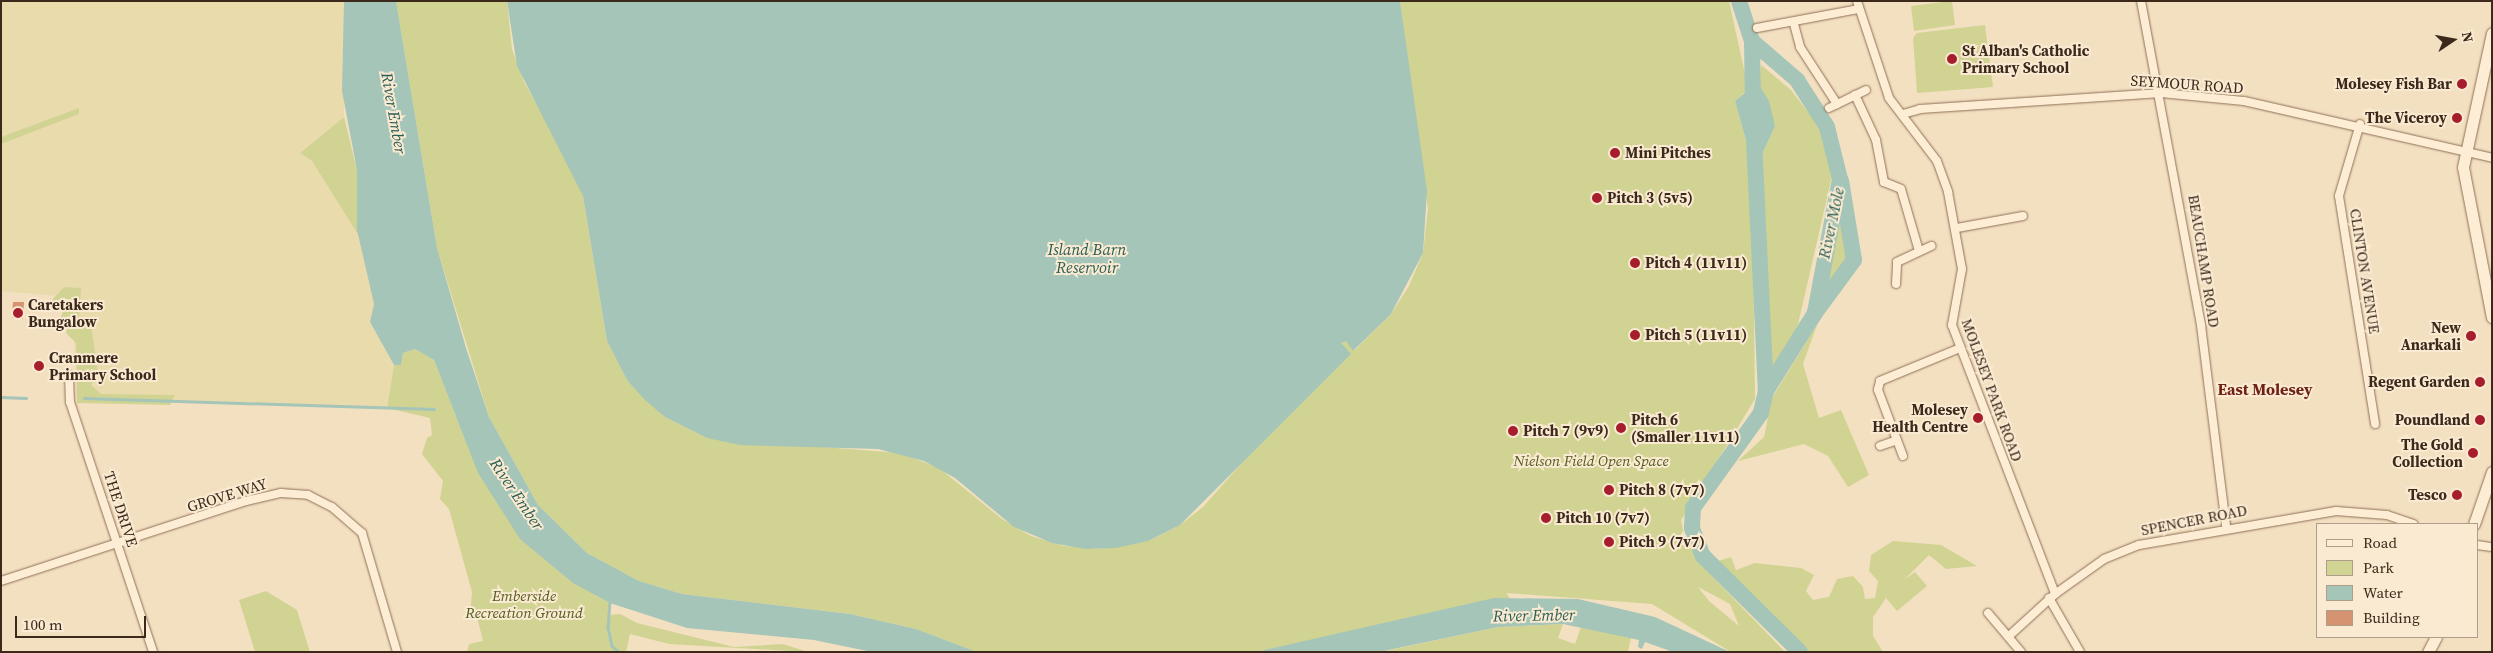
<!DOCTYPE html>
<style>
body{margin:0}
#map{position:relative;width:2493px;height:653px;overflow:hidden;background:#f3e0c1;font-family:"Source Serif 4",serif}
div>[style]{position:absolute}
.farmland>*{inset:0;background:#eadbad}
.green>*{inset:0;background:#d1d393}
.water>*{inset:0;background:#a4c5b8}
.stream>*{height:2.5px;margin:-1.25px;padding:0 1.25px;transform-origin:1.25px;border-radius:1.25px;background:#a4c5b8}
.river>*{height:16px;margin:-8px;padding:0 8px;transform-origin:8px;border-radius:8px;background:#a4c5b8}
.building>*{inset:0;background:#d69372}
.roads{filter:drop-shadow(0 0 1px #8f6f56) drop-shadow(0 0 1px #8f6f56)}
.street>*{height:8px;margin:-4px;padding:0 4px;transform-origin:4px;border-radius:4px;background:#fdedd5}
.secondary>*{height:11px;margin:-5.5px;padding:0 5.5px;transform-origin:5.5px;border-radius:5.5px;background:#fdedd5}
.dots>*{width:14px;height:14px;translate:-50% -50%;box-sizing:border-box;border:2px solid #faead1;border-radius:50%}
span{translate:-50% -50%;white-space:nowrap;text-align:center;line-height:1.15;-webkit-text-stroke:4px #faead1;paint-order:stroke}
.poi-label{font-size:15px;color:#3d291c;font-weight:700}
.left{translate:0 -50%;text-align:left}
.right{translate:-100% -50%;text-align:right}
.street-label{font-size:15px;color:#3d291c}
.park-label{font-size:15px;color:#525c20;font-style:italic}
.water-label{font-size:16px;color:#295e56;font-style:italic}
.neighbourhood-label{font-size:16px;color:#6f2116;font-weight:700}
.frame{position:absolute;inset:0;border:2px solid #3d291c;pointer-events:none}
.legend{position:absolute;left:2316px;top:523px;width:162px;height:115px;box-sizing:border-box;background:#faead1;border:1px solid #ae9d89;margin:0;padding:6px 9px;list-style:none;font-size:15px;color:#3d291c}
.legend li{display:flex;align-items:center;gap:10px;height:25px}
.legend b{width:25px;border:1px solid #ae9d89}
.north{position:absolute;left:2428px;top:15px;width:50px;height:50px;-webkit-text-stroke:4px #faead1;paint-order:stroke;rotate:78deg;font-size:14px;font-weight:700;line-height:20px;text-align:center;color:#3d291c}
.north::after{content:'';display:block;margin:auto;width:18px;height:22px;background:#3d291c;clip-path:polygon(50% 0,100% 100%,50% 72%,0 100%)}
.scale{position:absolute;left:15px;top:616px;width:131px;height:22px;box-sizing:border-box;border:2px solid #3d291c;border-top:0;padding-left:6px;font-size:15px;line-height:18px;white-space:nowrap;color:#3d291c;-webkit-text-stroke:4px #faead1;paint-order:stroke}
</style>
<div id="map">
<div class="farmland">
<div style="clip-path:polygon(1px 1px,344px 1px,344px 117px,300px 153px,312px 161px,357px 230px,374px 304px,370px 322px,394px 365px,387px 408px,80px 399px,69px 297px,1px 291px,1px 144px,79px 109px,1px 137px)"></div>
</div>
<div class="green">
<div style="clip-path:polygon(evenodd,396px 1px,507px 1px,512px 49px,524px 82px,567px 157px,583px 196px,607px 341px,627px 380px,665px 417px,707px 438px,900px 453px,939px 468px,1002px 519px,1031px 536px,1064px 546px,1097px 549px,1148px 541px,1180px 525px,1203px 507px,1343px 348px,1341px 343px,1346px 341px,1354px 351px,1391px 314px,1409px 286px,1423px 253px,1428px 209px,1400px 1px,1729px 1px,1747px 83px,1747px 90px,1735px 101px,1752px 162px,1755px 399px,1681px 520px,1685px 540px,1707px 571px,1785px 652px,1731px 652px,1652px 604px,1506px 593px,1510px 598px,1256px 652px,977px 652px,916px 629px,850px 614px,682px 594px,639px 581px,587px 553px,538px 505px,489px 417px,437px 248px,396px 1px,1698px 587px,1730px 604px,1739px 626px,1709px 601px,1698px 587px)"></div>
<div style="clip-path:polygon(1952px 1px,1955px 25px,1914px 31px,1911px 6px)"></div>
<div style="clip-path:polygon(1985px 25px,1993px 87px,1917px 93px,1913px 38px,1917px 33px)"></div>
<div style="clip-path:polygon(1761px 65px,1791px 90px,1814px 120px,1826px 140px,1832px 176px,1794px 342px,1770px 375px,1759px 161px,1775px 126px,1759px 85px)"></div>
<div style="clip-path:polygon(79px 108px,79px 114px,1px 144px,1px 137px)"></div>
<div style="clip-path:polygon(344px 117px,357px 170px,359px 236px,312px 161px,300px 153px)"></div>
<div style="clip-path:polygon(1839px 198px,1848px 256px,1821px 297px)"></div>
<div style="clip-path:polygon(64px 287px,81px 288px,79px 318px,91px 324px,98px 374px,91px 385px,101px 394px,175px 395px,170px 405px,77px 403px,76px 343px,66px 333px,68px 325px,60px 320px,64px 308px,53px 308px,52px 300px)"></div>
<div style="clip-path:polygon(1817px 325px,1803px 364px,1819px 418px,1841px 410px,1869px 475px,1848px 487px,1828px 456px,1804px 444px,1738px 461px,1764px 437px,1772px 398px)"></div>
<div style="clip-path:polygon(415px 349px,434px 360px,457px 419px,595px 595px,610px 603px,609px 615px,620px 614px,637px 623px,734px 647px,783px 644px,808px 652px,669px 644px,630px 634px,626px 652px,467px 652px,469px 644px,483px 641px,477px 617px,470px 616px,472px 592px,449px 509px,440px 499px,443px 481px,422px 454px,427px 438px,432px 435px,430px 418px,387px 408px,394px 365px,401px 365px,403px 353px)"></div>
<div style="clip-path:polygon(1893px 541px,1941px 545px,1977px 566px,1946px 569px,1929px 555px,1904px 580px,1915px 572px,1927px 586px,1897px 611px,1886px 598px,1873px 617px,1873px 636px,1883px 652px,1808px 652px,1715px 562px,1731px 557px,1736px 570px,1755px 563px,1801px 568px,1814px 575px,1806px 591px,1813px 600px,1829px 597px,1837px 579px,1853px 576px,1863px 587px,1865px 599px,1875px 598px,1878px 581px,1869px 571px,1871px 555px)"></div>
<div style="clip-path:polygon(266px 591px,297px 610px,310px 652px,255px 652px,239px 600px)"></div>
<div style="clip-path:polygon(1563px 624px,1558px 638px,1575px 644px,1581px 627px,1631px 638px,1628px 652px,1381px 652px,1498px 627px)"></div>
</div>
<div class="water">
<div style="clip-path:polygon(344px 1px,396px 1px,437px 248px,466px 348px,489px 417px,538px 505px,587px 553px,639px 581px,682px 594px,850px 614px,916px 629px,977px 652px,872px 652px,814px 640px,687px 628px,610px 603px,573px 583px,520px 539px,478px 473px,434px 360px,415px 349px,403px 353px,401px 365px,394px 365px,370px 322px,374px 304px,357px 230px,357px 170px,342px 91px)"></div>
<div style="clip-path:polygon(507px 1px,1400px 1px,1427px 191px,1423px 253px,1391px 314px,1353px 351px,1346px 341px,1341px 343px,1351px 354px,1180px 525px,1148px 541px,1116px 548px,1085px 549px,1052px 543px,1014px 527px,955px 478px,924px 461px,878px 449px,740px 445px,707px 438px,665px 417px,645px 400px,627px 380px,607px 341px,583px 196px,517px 66px)"></div>
<div style="clip-path:polygon(1754px 85px,1759px 85px,1769px 101px,1775px 126px,1759px 161px,1752px 162px,1735px 101px)"></div>
<div style="clip-path:polygon(1494px 598px,1578px 599px,1655px 617px,1730px 652px,1673px 652px,1645px 642px,1642px 649px,1638px 647px,1639px 640px,1563px 624px,1498px 627px,1379px 652px,1256px 652px)"></div>
</div>
<div class="stream">
<div style="left:1px;top:397px;width:25px;rotate:2deg"></div>
<div style="left:84px;top:398px;width:350px;rotate:1.8deg"></div>
<div style="left:610px;top:601px;width:26px;rotate:94deg"></div>
<div style="left:608px;top:627px;width:19px;rotate:78deg"></div>
<div style="left:612px;top:646px;width:9px;rotate:41deg"></div>
</div>
<div class="river">
<div style="left:1739px;top:1px;width:42px;rotate:72deg"></div>
<div style="left:1752px;top:41px;width:66px;rotate:89.1deg"></div>
<div style="left:1752px;top:41px;width:60px;rotate:40.9deg"></div>
<div style="left:1797px;top:80px;width:56px;rotate:57.4deg"></div>
<div style="left:1827px;top:127px;width:54px;rotate:76deg"></div>
<div style="left:1840px;top:179px;width:136px;rotate:100.6deg"></div>
<div style="left:1815px;top:313px;width:92px;rotate:122.1deg"></div>
<div style="left:1754px;top:139px;width:252px;rotate:87.3deg"></div>
<div style="left:1766px;top:391px;width:23px;rotate:103deg"></div>
<div style="left:1761px;top:413px;width:117px;rotate:125.6deg"></div>
<div style="left:1693px;top:508px;width:20px;rotate:93deg"></div>
<div style="left:1692px;top:528px;width:30px;rotate:69deg"></div>
<div style="left:1703px;top:556px;width:136px;rotate:44.7deg"></div>
<div style="left:1815px;top:313px;width:66px;rotate:-53.7deg"></div>
<div style="left:1854px;top:260px;width:80px;rotate:-99.3deg"></div>
</div>
<div class="building">
<div style="clip-path:polygon(13px 302px,24px 302px,23px 319px,12px 318px)"></div>
</div>
<div class="roads">
<div class="street">
<div style="left:1857px;top:1px;width:102px;rotate:71.7deg"></div>
<div style="left:1889px;top:98px;width:79px;rotate:52.7deg"></div>
<div style="left:1937px;top:161px;width:33px;rotate:70deg"></div>
<div style="left:1948px;top:192px;width:78px;rotate:79.7deg"></div>
<div style="left:1962px;top:269px;width:57px;rotate:100.1deg"></div>
<div style="left:1952px;top:325px;width:288px;rotate:69deg"></div>
<div style="left:2141px;top:1px;width:330px;rotate:79.5deg"></div>
<div style="left:2201px;top:325px;width:204px;rotate:82.9deg"></div>
<div style="left:1794px;top:24px;width:24px;rotate:75deg"></div>
<div style="left:1800px;top:47px;width:68px;rotate:57deg"></div>
<div style="left:1757px;top:28px;width:104px;rotate:-10.6deg"></div>
<div style="left:1855px;top:95px;width:50px;rotate:65deg"></div>
<div style="left:1876px;top:140px;width:43px;rotate:79.2deg"></div>
<div style="left:1884px;top:182px;width:18px;rotate:22deg"></div>
<div style="left:1901px;top:189px;width:65px;rotate:73.8deg"></div>
<div style="left:1829px;top:108px;width:41px;rotate:-25.9deg"></div>
<div style="left:1903px;top:114px;width:18px;rotate:-16deg"></div>
<div style="left:1920px;top:109px;width:242px;rotate:-3.8deg"></div>
<div style="left:2161px;top:93px;width:83px;rotate:5.5deg"></div>
<div style="left:2244px;top:101px;width:254px;rotate:12.9deg"></div>
<div style="left:2360px;top:124px;width:75px;rotate:106.3deg"></div>
<div style="left:2339px;top:196px;width:231px;rotate:81deg"></div>
<div style="left:1957px;top:228px;width:67px;rotate:-10.3deg"></div>
<div style="left:1896px;top:284px;width:22px;rotate:-87deg"></div>
<div style="left:1897px;top:262px;width:38px;rotate:-25deg"></div>
<div style="left:69px;top:375px;width:27px;rotate:88deg"></div>
<div style="left:70px;top:402px;width:263px;rotate:71.6deg"></div>
<div style="left:1880px;top:446px;width:18px;rotate:-19deg"></div>
<div style="left:1903px;top:456px;width:71px;rotate:-110.7deg"></div>
<div style="left:1878px;top:390px;width:9px;rotate:-77deg"></div>
<div style="left:1880px;top:381px;width:87px;rotate:-22.4deg"></div>
<div style="left:2477px;top:545px;width:15px;rotate:8deg"></div>
<div style="left:1px;top:581px;width:258px;rotate:-18.1deg"></div>
<div style="left:246px;top:501px;width:36px;rotate:-13deg"></div>
<div style="left:281px;top:493px;width:27px;rotate:4deg"></div>
<div style="left:308px;top:495px;width:27px;rotate:27deg"></div>
<div style="left:332px;top:507px;width:40px;rotate:41deg"></div>
<div style="left:362px;top:533px;width:124px;rotate:73.6deg"></div>
<div style="left:2049px;top:598px;width:62px;rotate:60.1deg"></div>
<div style="left:1988px;top:613px;width:51px;rotate:49.8deg"></div>
<div style="left:2009px;top:636px;width:62px;rotate:-42.4deg"></div>
<div style="left:2055px;top:594px;width:60px;rotate:-35.5deg"></div>
<div style="left:2104px;top:559px;width:38px;rotate:-22deg"></div>
<div style="left:2139px;top:545px;width:200px;rotate:-9.8deg"></div>
<div style="left:2336px;top:511px;width:51px;rotate:4.5deg"></div>
<div style="left:2387px;top:515px;width:28px;rotate:19deg"></div>
</div>
<div class="secondary">
<div style="left:2492px;top:33px;width:137px;rotate:102.2deg"></div>
<div style="left:2463px;top:167px;width:153px;rotate:79.1deg"></div>
<div style="left:2474px;top:524px;width:55px;rotate:-70.9deg"></div>
<div style="left:2428px;top:652px;width:17px;rotate:-62deg"></div>
</div>
</div>
<div class="dots">
<div style="left:1952px;top:59px;background:#a61e2b"></div>
<div style="left:2462px;top:84px;background:#a61e2b"></div>
<div style="left:2457px;top:118px;background:#a61e2b"></div>
<div style="left:1615px;top:153px;background:#a61e2b"></div>
<div style="left:1597px;top:198px;background:#a61e2b"></div>
<div style="left:1635px;top:263px;background:#a61e2b"></div>
<div style="left:18px;top:313px;background:#a61e2b"></div>
<div style="left:1635px;top:335px;background:#a61e2b"></div>
<div style="left:2471px;top:336px;background:#a61e2b"></div>
<div style="left:39px;top:366px;background:#a61e2b"></div>
<div style="left:2480px;top:382px;background:#a61e2b"></div>
<div style="left:1978px;top:418px;background:#a61e2b"></div>
<div style="left:2480px;top:420px;background:#a61e2b"></div>
<div style="left:1621px;top:428px;background:#a61e2b"></div>
<div style="left:1513px;top:431px;background:#a61e2b"></div>
<div style="left:2473px;top:453px;background:#a61e2b"></div>
<div style="left:1609px;top:490px;background:#a61e2b"></div>
<div style="left:2457px;top:495px;background:#a61e2b"></div>
<div style="left:1546px;top:518px;background:#a61e2b"></div>
<div style="left:1609px;top:542px;background:#a61e2b"></div>
</div>
<div class="poi-label">
<span class="left" style="left:1962px;top:59px">St Alban's Catholic<br>Primary School</span>
<span class="right" style="left:2452px;top:84px">Molesey Fish Bar</span>
<span class="right" style="left:2447px;top:118px">The Viceroy</span>
<span class="left" style="left:1625px;top:153px">Mini Pitches</span>
<span class="left" style="left:1607px;top:198px">Pitch 3 (5v5)</span>
<span class="left" style="left:1645px;top:263px">Pitch 4 (11v11)</span>
<span class="left" style="left:28px;top:313px">Caretakers<br>Bungalow</span>
<span class="right" style="left:2461px;top:336px">New<br>Anarkali</span>
<span class="left" style="left:1645px;top:335px">Pitch 5 (11v11)</span>
<span class="left" style="left:49px;top:366px">Cranmere<br>Primary School</span>
<span class="right" style="left:2470px;top:382px">Regent Garden</span>
<span class="right" style="left:1968px;top:418px">Molesey<br>Health Centre</span>
<span class="left" style="left:1631px;top:428px">Pitch 6<br>(Smaller 11v11)</span>
<span class="right" style="left:2470px;top:420px">Poundland</span>
<span class="left" style="left:1523px;top:431px">Pitch 7 (9v9)</span>
<span class="right" style="left:2463px;top:453px">The Gold<br>Collection</span>
<span class="left" style="left:1619px;top:490px">Pitch 8 (7v7)</span>
<span class="right" style="left:2447px;top:495px">Tesco</span>
<span class="left" style="left:1556px;top:518px">Pitch 10 (7v7)</span>
<span class="left" style="left:1619px;top:542px">Pitch 9 (7v7)</span>
</div>
<div class="street-label">
<span style="left:2187px;top:84px;rotate:4deg">SEYMOUR ROAD</span>
<span style="left:2204px;top:261px;rotate:81deg">BEAUCHAMP ROAD</span>
<span style="left:2365px;top:271px;rotate:81deg">CLINTON AVENUE</span>
<span style="left:1992px;top:390px;rotate:70deg">MOLESEY PARK ROAD</span>
<span style="left:227px;top:495px;rotate:-17deg">GROVE WAY</span>
<span style="left:121px;top:509px;rotate:72deg">THE DRIVE</span>
<span style="left:2194px;top:520px;rotate:-11deg">SPENCER ROAD</span>
</div>
<div class="park-label">
<span style="left:1591px;top:461px">Nielson Field Open Space</span>
<span style="left:524px;top:604px">Emberside<br>Recreation Ground</span>
</div>
<div class="water-label">
<span style="left:394px;top:113px;rotate:80deg">River Ember</span>
<span style="left:1831px;top:223px;rotate:-78deg">River Mole</span>
<span style="left:1087px;top:258px">Island Barn<br>Reservoir</span>
<span style="left:517px;top:494px;rotate:56deg">River Ember</span>
<span style="left:1534px;top:615px;rotate:-1deg">River Ember</span>
</div>
<div class="neighbourhood-label">
<span style="left:2265px;top:389px">East Molesey</span>
</div>
<div class="frame"></div>
<ul class="legend">
<li><b style="height:6px;background:#fdedd5"></b>Road</li>
<li><b style="height:14px;background:#d1d393"></b>Park</li>
<li><b style="height:14px;background:#a4c5b8"></b>Water</li>
<li><b style="height:14px;background:#d69372"></b>Building</li>
</ul>
<div class="north">N</div>
<div class="scale">100 m</div>
</div>
